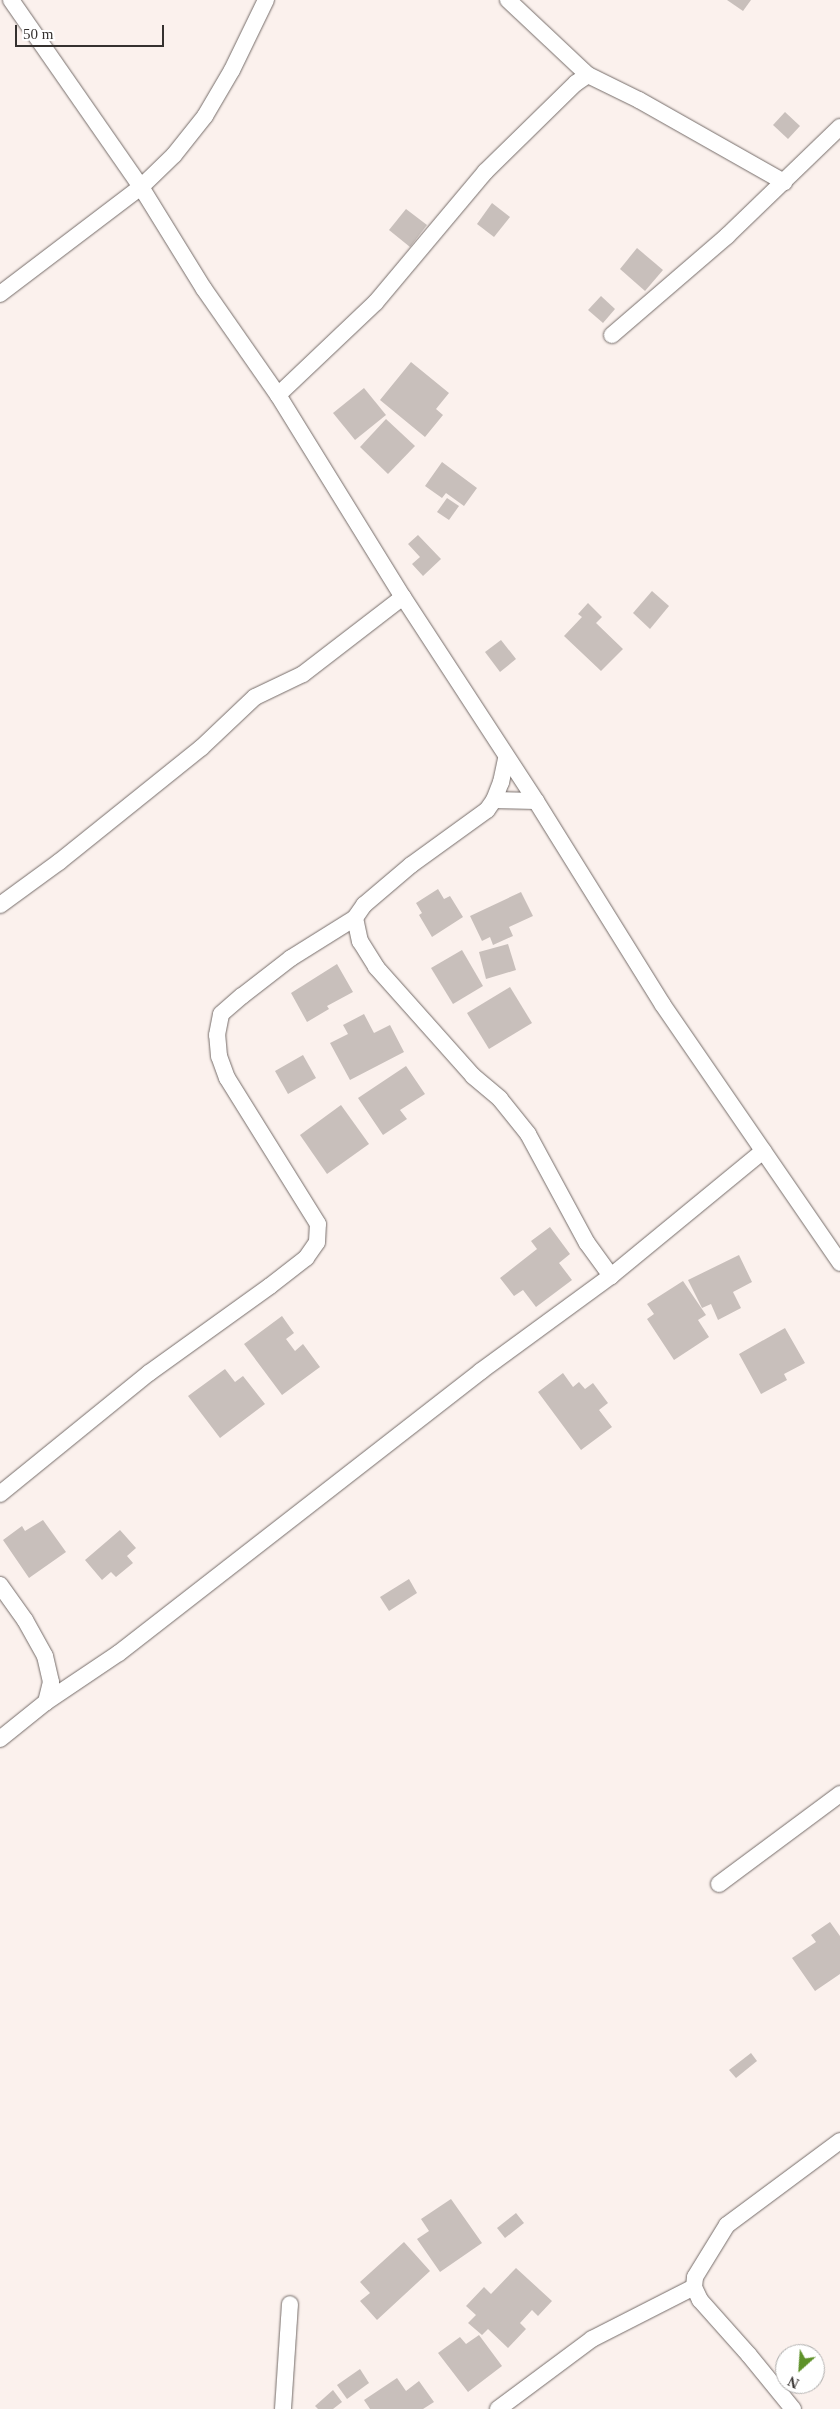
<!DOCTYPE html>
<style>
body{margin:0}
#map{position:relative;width:840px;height:2409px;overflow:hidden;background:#fbf1ed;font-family:"Times New Roman",serif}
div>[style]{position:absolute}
.building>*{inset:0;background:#c8bfbb}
.roads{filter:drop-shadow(0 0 1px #756c69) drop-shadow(0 0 1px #756c69)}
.minor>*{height:16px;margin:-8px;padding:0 8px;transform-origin:8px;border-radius:8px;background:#fff}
span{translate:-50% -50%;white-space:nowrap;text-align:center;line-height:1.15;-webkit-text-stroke:4px #fff;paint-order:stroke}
.north{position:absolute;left:775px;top:2344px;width:50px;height:50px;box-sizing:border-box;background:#fff;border:1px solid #aeadac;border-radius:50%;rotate:206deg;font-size:14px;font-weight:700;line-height:20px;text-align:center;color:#35312f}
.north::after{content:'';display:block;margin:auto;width:18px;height:22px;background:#5e9129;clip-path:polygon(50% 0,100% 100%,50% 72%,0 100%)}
.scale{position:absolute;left:15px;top:25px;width:149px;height:22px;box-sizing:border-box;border:2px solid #35312f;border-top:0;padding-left:6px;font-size:15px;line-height:18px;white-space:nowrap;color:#35312f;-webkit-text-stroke:4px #fff;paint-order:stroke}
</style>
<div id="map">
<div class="building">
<div style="clip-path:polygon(727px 0,751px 0,743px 11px)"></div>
<div style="clip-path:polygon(785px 112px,800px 126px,788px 139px,773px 125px)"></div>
<div style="clip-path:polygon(492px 203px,510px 217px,494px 237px,477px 224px)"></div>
<div style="clip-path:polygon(406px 209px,427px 225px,410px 247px,389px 230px)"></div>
<div style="clip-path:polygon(637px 248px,663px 270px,645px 291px,620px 269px)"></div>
<div style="clip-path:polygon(601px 296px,615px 309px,603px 323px,588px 310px)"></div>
<div style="clip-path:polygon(411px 362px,449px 393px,436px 409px,443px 415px,425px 437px,380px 400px)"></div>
<div style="clip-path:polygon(364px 388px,386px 415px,355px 440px,333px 413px)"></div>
<div style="clip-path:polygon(386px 419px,415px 446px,388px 474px,360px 447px)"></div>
<div style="clip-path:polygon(442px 462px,477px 488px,464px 506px,446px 493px,442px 498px,425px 486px)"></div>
<div style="clip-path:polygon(447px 498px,459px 506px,449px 520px,437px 512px)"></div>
<div style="clip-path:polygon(418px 535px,441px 559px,423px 576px,412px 564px,420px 557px,408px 544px)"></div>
<div style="clip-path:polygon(652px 591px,669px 606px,650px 629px,633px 613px)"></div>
<div style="clip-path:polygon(588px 603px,602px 617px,596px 623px,623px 649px,601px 671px,564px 636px,582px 617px,578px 614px)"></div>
<div style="clip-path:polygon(501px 640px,516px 659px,500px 672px,485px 652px)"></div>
<div style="clip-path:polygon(438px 889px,444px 899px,450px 896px,463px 917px,432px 937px,419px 915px,422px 913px,416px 903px)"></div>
<div style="clip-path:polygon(521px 892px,533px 916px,509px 927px,513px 936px,493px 945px,490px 937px,482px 941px,470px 916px)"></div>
<div style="clip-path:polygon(508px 944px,516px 970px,486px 979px,479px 952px)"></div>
<div style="clip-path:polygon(462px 950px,483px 986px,453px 1004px,431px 968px)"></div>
<div style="clip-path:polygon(337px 964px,353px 992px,327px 1006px,329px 1009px,307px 1022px,291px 993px)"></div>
<div style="clip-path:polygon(510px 987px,532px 1023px,489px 1049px,467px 1013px)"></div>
<div style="clip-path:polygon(364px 1014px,374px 1033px,390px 1025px,404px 1052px,350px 1080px,330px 1043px,348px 1034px,343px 1025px)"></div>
<div style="clip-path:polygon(303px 1055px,316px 1078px,288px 1094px,275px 1071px)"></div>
<div style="clip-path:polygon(406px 1066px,425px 1094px,400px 1110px,407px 1119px,383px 1135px,358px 1098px)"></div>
<div style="clip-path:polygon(341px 1105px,369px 1144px,327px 1174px,300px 1135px)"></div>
<div style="clip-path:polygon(550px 1227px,570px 1254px,559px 1263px,572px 1280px,536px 1307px,523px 1290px,514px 1296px,500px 1278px,537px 1249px,531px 1241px)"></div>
<div style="clip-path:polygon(739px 1255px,752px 1282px,733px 1292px,741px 1308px,718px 1320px,711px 1304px,702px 1308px,688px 1280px)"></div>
<div style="clip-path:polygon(683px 1281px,706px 1315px,698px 1320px,709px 1337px,674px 1360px,647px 1319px,654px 1314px,647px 1304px)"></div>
<div style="clip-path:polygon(282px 1316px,294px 1333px,286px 1339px,295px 1351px,303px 1344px,320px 1367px,282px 1395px,244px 1344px)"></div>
<div style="clip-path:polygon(785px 1328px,805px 1363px,784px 1374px,787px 1380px,761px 1394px,739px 1354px)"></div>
<div style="clip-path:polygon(225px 1369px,235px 1382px,243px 1376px,265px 1404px,220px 1438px,188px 1396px)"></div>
<div style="clip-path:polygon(563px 1373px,573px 1387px,579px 1382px,585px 1389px,593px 1383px,608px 1403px,599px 1410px,612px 1427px,581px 1450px,538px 1392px)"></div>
<div style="clip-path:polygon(43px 1520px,66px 1552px,29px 1578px,3px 1540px,22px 1526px,25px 1531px)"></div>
<div style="clip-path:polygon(120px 1530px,136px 1548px,127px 1556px,133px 1563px,116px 1577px,111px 1572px,102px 1580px,85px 1560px)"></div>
<div style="clip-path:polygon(409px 1579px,417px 1593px,389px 1611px,380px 1597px)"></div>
<div style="clip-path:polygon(830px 1922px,840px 1936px,840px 1974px,815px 1991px,792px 1958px,816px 1942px,811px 1935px)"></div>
<div style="clip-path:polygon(751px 2053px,757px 2061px,736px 2078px,729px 2070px)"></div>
<div style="clip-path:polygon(451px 2199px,482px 2243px,440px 2272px,417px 2239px,429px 2231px,421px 2219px)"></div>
<div style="clip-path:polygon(516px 2213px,524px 2223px,505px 2238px,497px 2228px)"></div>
<div style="clip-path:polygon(404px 2242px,430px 2271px,377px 2320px,360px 2301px,370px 2293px,360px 2282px)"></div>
<div style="clip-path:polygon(516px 2268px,552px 2301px,538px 2316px,532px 2310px,520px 2323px,526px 2329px,508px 2348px,488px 2329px,482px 2335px,468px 2323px,476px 2315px,466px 2306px,484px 2287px,491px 2294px)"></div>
<div style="clip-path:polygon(479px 2335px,502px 2366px,468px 2392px,438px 2353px,460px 2337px,466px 2344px)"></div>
<div style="clip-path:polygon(360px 2369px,369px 2383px,347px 2399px,337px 2385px)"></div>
<div style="clip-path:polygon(397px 2378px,406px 2391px,419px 2381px,434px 2402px,423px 2409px,370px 2409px,364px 2400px)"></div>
<div style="clip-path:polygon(333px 2390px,342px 2402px,333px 2409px,318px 2409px,315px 2406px)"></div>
</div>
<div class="roads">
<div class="minor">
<div style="left:11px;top:0;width:228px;rotate:55.2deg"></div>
<div style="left:141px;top:187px;width:120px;rotate:58.3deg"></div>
<div style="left:204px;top:289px;width:129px;rotate:55.1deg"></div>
<div style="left:278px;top:395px;width:238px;rotate:58.3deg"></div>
<div style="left:403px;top:597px;width:244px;rotate:56.9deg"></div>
<div style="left:536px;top:801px;width:240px;rotate:58.1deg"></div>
<div style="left:663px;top:1005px;width:313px;rotate:55.5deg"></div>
<div style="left:508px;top:0;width:110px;rotate:43.2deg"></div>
<div style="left:0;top:294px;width:177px;rotate:-37.2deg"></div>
<div style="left:141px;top:187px;width:46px;rotate:-44.1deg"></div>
<div style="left:174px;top:155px;width:50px;rotate:-51.5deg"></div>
<div style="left:205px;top:116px;width:53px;rotate:-59.6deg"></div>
<div style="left:232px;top:70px;width:78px;rotate:-64.1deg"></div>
<div style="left:612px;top:335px;width:152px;rotate:-40.7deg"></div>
<div style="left:727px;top:236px;width:157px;rotate:-44deg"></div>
<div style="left:278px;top:395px;width:135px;rotate:-43.5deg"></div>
<div style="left:376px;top:302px;width:170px;rotate:-50deg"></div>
<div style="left:485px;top:172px;width:127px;rotate:-44.4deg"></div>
<div style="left:576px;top:83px;width:14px;rotate:-34deg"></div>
<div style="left:588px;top:75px;width:57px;rotate:26.1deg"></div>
<div style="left:639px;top:100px;width:167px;rotate:29.5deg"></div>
<div style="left:506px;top:759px;width:24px;rotate:102deg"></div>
<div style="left:501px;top:782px;width:19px;rotate:111deg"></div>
<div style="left:494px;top:800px;width:12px;rotate:125deg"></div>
<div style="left:487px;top:810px;width:94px;rotate:144.1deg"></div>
<div style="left:411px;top:865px;width:62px;rotate:139.6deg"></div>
<div style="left:364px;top:905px;width:16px;rotate:125deg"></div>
<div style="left:355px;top:918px;width:24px;rotate:78deg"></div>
<div style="left:360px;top:941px;width:31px;rotate:58deg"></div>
<div style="left:376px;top:967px;width:146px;rotate:48.3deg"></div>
<div style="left:473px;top:1076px;width:35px;rotate:40deg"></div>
<div style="left:500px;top:1099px;width:45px;rotate:51.3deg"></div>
<div style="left:528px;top:1134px;width:124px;rotate:61.6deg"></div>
<div style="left:587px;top:1243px;width:41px;rotate:54deg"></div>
<div style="left:494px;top:800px;width:42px;rotate:1.4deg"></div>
<div style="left:0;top:905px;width:73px;rotate:-36.1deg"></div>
<div style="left:59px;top:862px;width:182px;rotate:-38.8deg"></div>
<div style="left:201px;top:748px;width:74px;rotate:-43.4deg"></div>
<div style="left:255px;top:697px;width:53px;rotate:-25.6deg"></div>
<div style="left:303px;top:674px;width:126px;rotate:-37.6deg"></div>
<div style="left:0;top:1494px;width:192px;rotate:-39.1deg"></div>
<div style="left:149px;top:1373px;width:149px;rotate:-35.7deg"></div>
<div style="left:270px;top:1286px;width:46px;rotate:-37.9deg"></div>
<div style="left:306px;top:1258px;width:19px;rotate:-55deg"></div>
<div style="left:317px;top:1242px;width:18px;rotate:-87deg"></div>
<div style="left:318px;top:1224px;width:172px;rotate:-121.9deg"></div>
<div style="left:227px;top:1078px;width:23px;rotate:-110deg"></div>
<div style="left:219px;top:1056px;width:21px;rotate:-95deg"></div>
<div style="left:217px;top:1035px;width:21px;rotate:-79deg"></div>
<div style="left:221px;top:1014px;width:28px;rotate:-41deg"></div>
<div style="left:242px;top:996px;width:62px;rotate:-37.8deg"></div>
<div style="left:291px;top:958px;width:75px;rotate:-32deg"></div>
<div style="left:0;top:1585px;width:43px;rotate:54.5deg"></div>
<div style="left:25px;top:1620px;width:41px;rotate:60.9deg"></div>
<div style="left:45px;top:1656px;width:27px;rotate:77deg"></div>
<div style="left:51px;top:1682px;width:21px;rotate:104deg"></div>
<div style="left:46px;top:1702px;width:59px;rotate:141.2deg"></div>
<div style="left:46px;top:1702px;width:88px;rotate:-33.9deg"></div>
<div style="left:119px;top:1653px;width:459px;rotate:-37.9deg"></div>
<div style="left:481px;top:1371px;width:161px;rotate:-36.2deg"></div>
<div style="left:611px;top:1276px;width:197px;rotate:-39.4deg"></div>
<div style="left:719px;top:1884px;width:151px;rotate:-36.6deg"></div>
<div style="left:283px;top:2409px;width:105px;rotate:-86.2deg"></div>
<div style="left:498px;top:2409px;width:117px;rotate:-36.7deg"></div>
<div style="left:592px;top:2339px;width:114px;rotate:-27deg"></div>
<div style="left:793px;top:2409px;width:70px;rotate:-129.2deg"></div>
<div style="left:749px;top:2355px;width:74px;rotate:-131.7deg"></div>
<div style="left:700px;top:2300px;width:14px;rotate:-115deg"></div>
<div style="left:694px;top:2287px;width:10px;rotate:-84deg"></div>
<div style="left:695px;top:2277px;width:61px;rotate:-58.4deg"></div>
<div style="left:727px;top:2225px;width:141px;rotate:-36.6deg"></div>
</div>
</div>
<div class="north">N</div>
<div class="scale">50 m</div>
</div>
